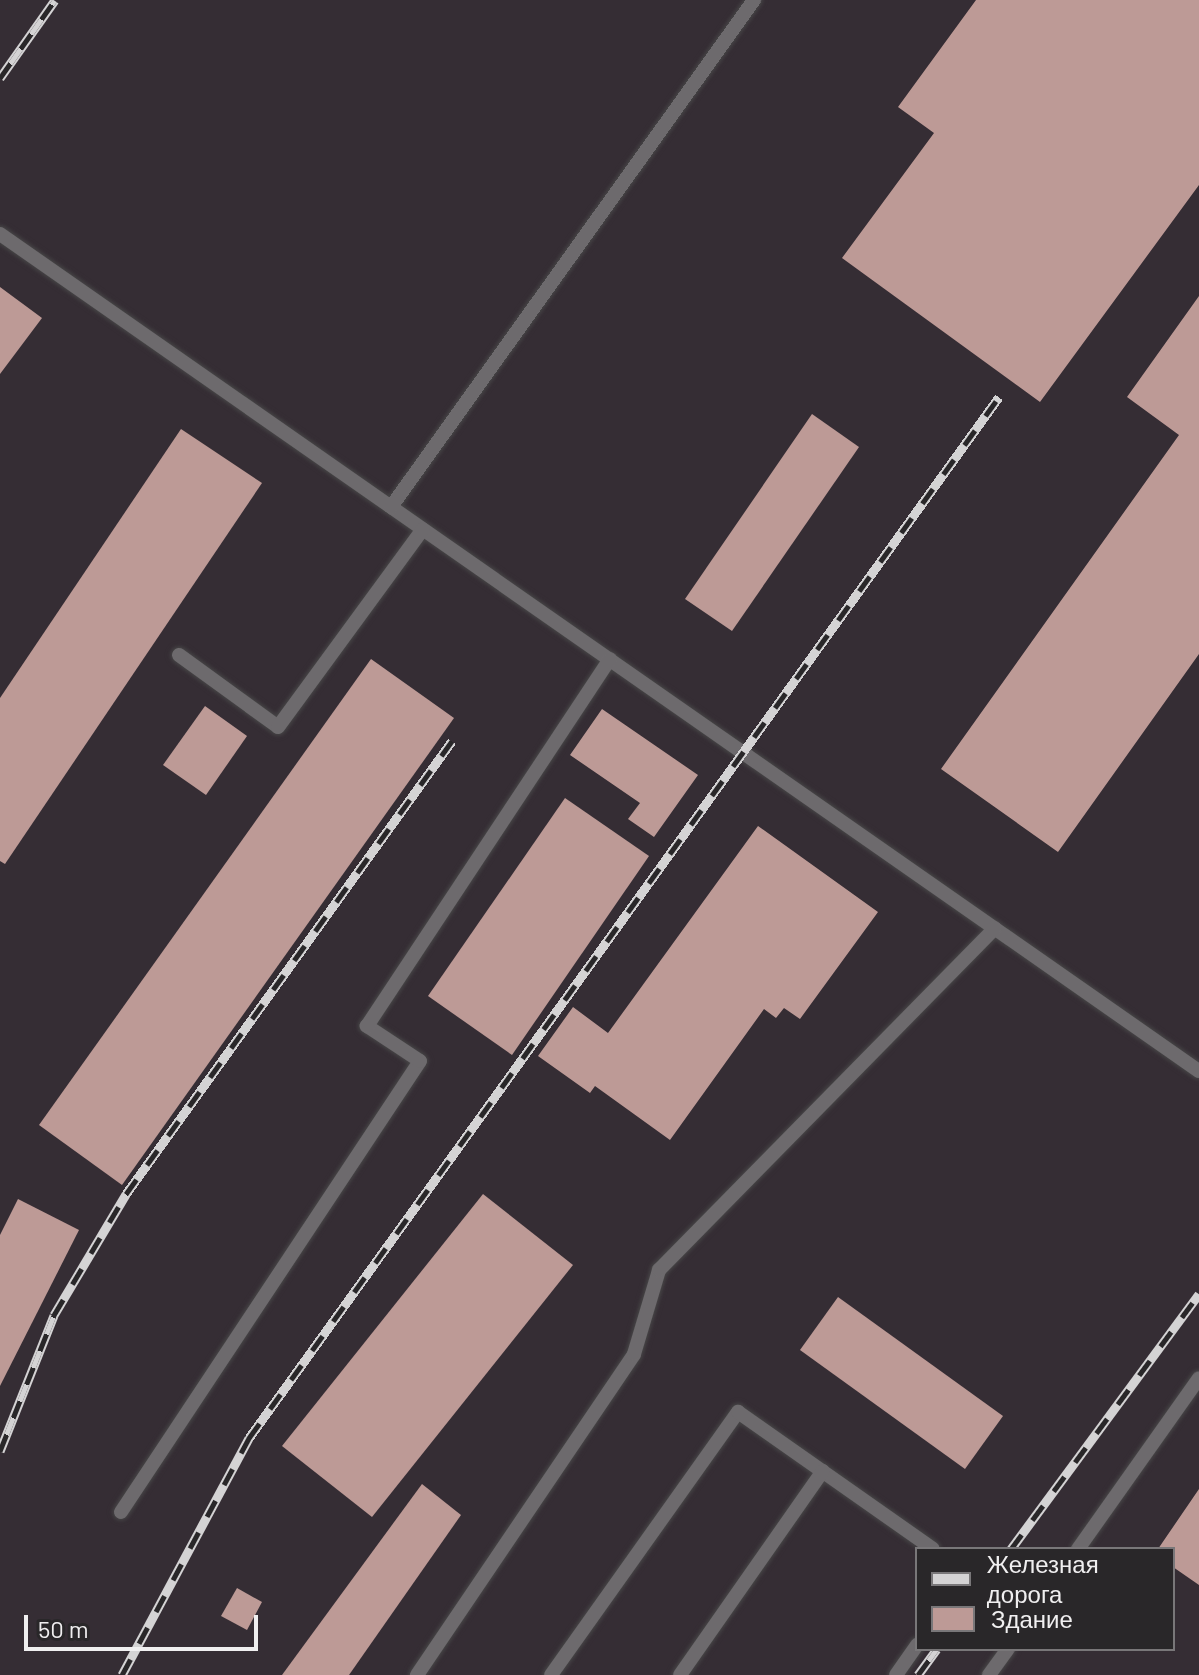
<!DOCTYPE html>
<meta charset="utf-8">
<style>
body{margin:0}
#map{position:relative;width:1199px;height:1675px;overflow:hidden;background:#292729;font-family:Barlow,sans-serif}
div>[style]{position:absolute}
.built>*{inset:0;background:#352d34}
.building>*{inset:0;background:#bd9a96}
.roads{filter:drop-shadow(0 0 2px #474647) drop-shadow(0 0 2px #474647)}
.lane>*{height:14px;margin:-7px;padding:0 7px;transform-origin:7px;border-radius:7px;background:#6d6a6d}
.rail>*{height:9px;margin-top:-4.5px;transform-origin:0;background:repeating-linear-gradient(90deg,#292729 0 18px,#d4d3d4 0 36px);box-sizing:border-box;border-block:2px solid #d4d3d4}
span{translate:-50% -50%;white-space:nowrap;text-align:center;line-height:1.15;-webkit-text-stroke:8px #292729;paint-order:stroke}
.legend{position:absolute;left:915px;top:1547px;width:260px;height:104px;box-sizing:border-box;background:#292729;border:2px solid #797779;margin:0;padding:10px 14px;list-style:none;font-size:24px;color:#f0eff0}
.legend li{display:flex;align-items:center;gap:16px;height:40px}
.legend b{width:40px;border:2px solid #797779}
.scale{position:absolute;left:24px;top:1615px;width:234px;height:36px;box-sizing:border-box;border:4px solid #f0eff0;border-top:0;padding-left:10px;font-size:24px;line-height:28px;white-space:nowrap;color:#f0eff0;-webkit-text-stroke:6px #292729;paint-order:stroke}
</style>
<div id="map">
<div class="built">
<div style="clip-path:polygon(evenodd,0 0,1199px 0,1199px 1675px,0 1675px,0 0,917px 1549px,1173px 1549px,1173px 1649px,917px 1649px,917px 1549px)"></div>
</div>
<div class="building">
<div style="clip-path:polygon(976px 0,1199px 0,1199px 185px,1040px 402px,842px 258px,934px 133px,898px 107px)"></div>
<div style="clip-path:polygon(0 287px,42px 318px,0 374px)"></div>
<div style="clip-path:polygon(1199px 296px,1199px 654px,1058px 852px,941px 769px,1179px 435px,1127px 397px)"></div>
<div style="clip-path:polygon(812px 414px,859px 447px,732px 631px,685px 599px)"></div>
<div style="clip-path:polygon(181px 429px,262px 483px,5px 864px,0 861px,0 698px)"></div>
<div style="clip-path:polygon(371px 659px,454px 718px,122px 1185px,39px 1125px)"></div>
<div style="clip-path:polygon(205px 706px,247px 736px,206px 795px,163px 765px)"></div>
<div style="clip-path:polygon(602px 709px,698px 775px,654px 837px,628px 819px,640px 803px,570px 755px)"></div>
<div style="clip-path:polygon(565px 798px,649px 856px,512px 1055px,428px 996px)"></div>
<div style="clip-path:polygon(758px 826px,878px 912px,800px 1019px,784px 1008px,776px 1018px,764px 1009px,670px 1140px,595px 1086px,590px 1093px,538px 1056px,573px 1007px,608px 1033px)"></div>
<div style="clip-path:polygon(483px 1194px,573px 1265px,372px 1517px,282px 1446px)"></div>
<div style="clip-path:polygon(18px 1199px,79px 1230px,0 1386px,0 1235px)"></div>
<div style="clip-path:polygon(838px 1297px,1003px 1416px,965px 1469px,800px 1350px)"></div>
<div style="clip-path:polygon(422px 1484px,461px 1515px,349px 1675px,282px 1675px)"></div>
<div style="clip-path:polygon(1199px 1489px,1199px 1585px,1173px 1567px,1173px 1549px,1158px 1549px)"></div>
<div style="clip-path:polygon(237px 1588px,262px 1602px,247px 1630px,221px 1616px)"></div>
</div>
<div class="roads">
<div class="lane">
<div style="left:0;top:234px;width:1462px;rotate:34.92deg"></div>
<div style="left:391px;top:507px;width:624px;rotate:-54.4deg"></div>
<div style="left:179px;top:655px;width:122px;rotate:36deg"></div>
<div style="left:278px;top:727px;width:245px;rotate:-53.8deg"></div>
<div style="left:121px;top:1512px;width:541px;rotate:-56.46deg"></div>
<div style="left:420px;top:1061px;width:64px;rotate:-146.6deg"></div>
<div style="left:367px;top:1026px;width:440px;rotate:-56.5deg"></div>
<div style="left:1078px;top:1549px;width:209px;rotate:-54.7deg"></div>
<div style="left:417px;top:1675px;width:387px;rotate:-55.9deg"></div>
<div style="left:634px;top:1354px;width:88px;rotate:-73.4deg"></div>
<div style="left:659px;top:1270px;width:479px;rotate:-45.5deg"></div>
<div style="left:551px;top:1675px;width:323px;rotate:-54.6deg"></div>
<div style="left:738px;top:1412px;width:238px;rotate:35.1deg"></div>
<div style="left:680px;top:1675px;width:249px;rotate:-55deg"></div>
<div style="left:896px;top:1675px;width:37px;rotate:-55deg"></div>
<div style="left:989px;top:1675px;width:32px;rotate:-54deg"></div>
</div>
</div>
<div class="rail">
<div style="left:0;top:78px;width:95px;rotate:-54.8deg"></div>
<div style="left:0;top:1451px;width:146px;rotate:-68.3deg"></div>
<div style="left:54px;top:1315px;width:141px;rotate:-59.2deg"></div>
<div style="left:126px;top:1194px;width:558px;rotate:-54.26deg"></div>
<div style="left:1011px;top:1549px;width:317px;rotate:-53.6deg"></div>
<div style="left:122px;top:1675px;width:269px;rotate:-61.8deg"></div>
<div style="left:249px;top:1438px;width:1283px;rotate:-54.23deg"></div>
<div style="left:918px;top:1675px;width:32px;rotate:-54deg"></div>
</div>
<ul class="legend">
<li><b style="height:10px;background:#d4d3d4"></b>Железная дорога</li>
<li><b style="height:22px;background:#bd9a96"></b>Здание</li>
</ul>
<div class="scale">50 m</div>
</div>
